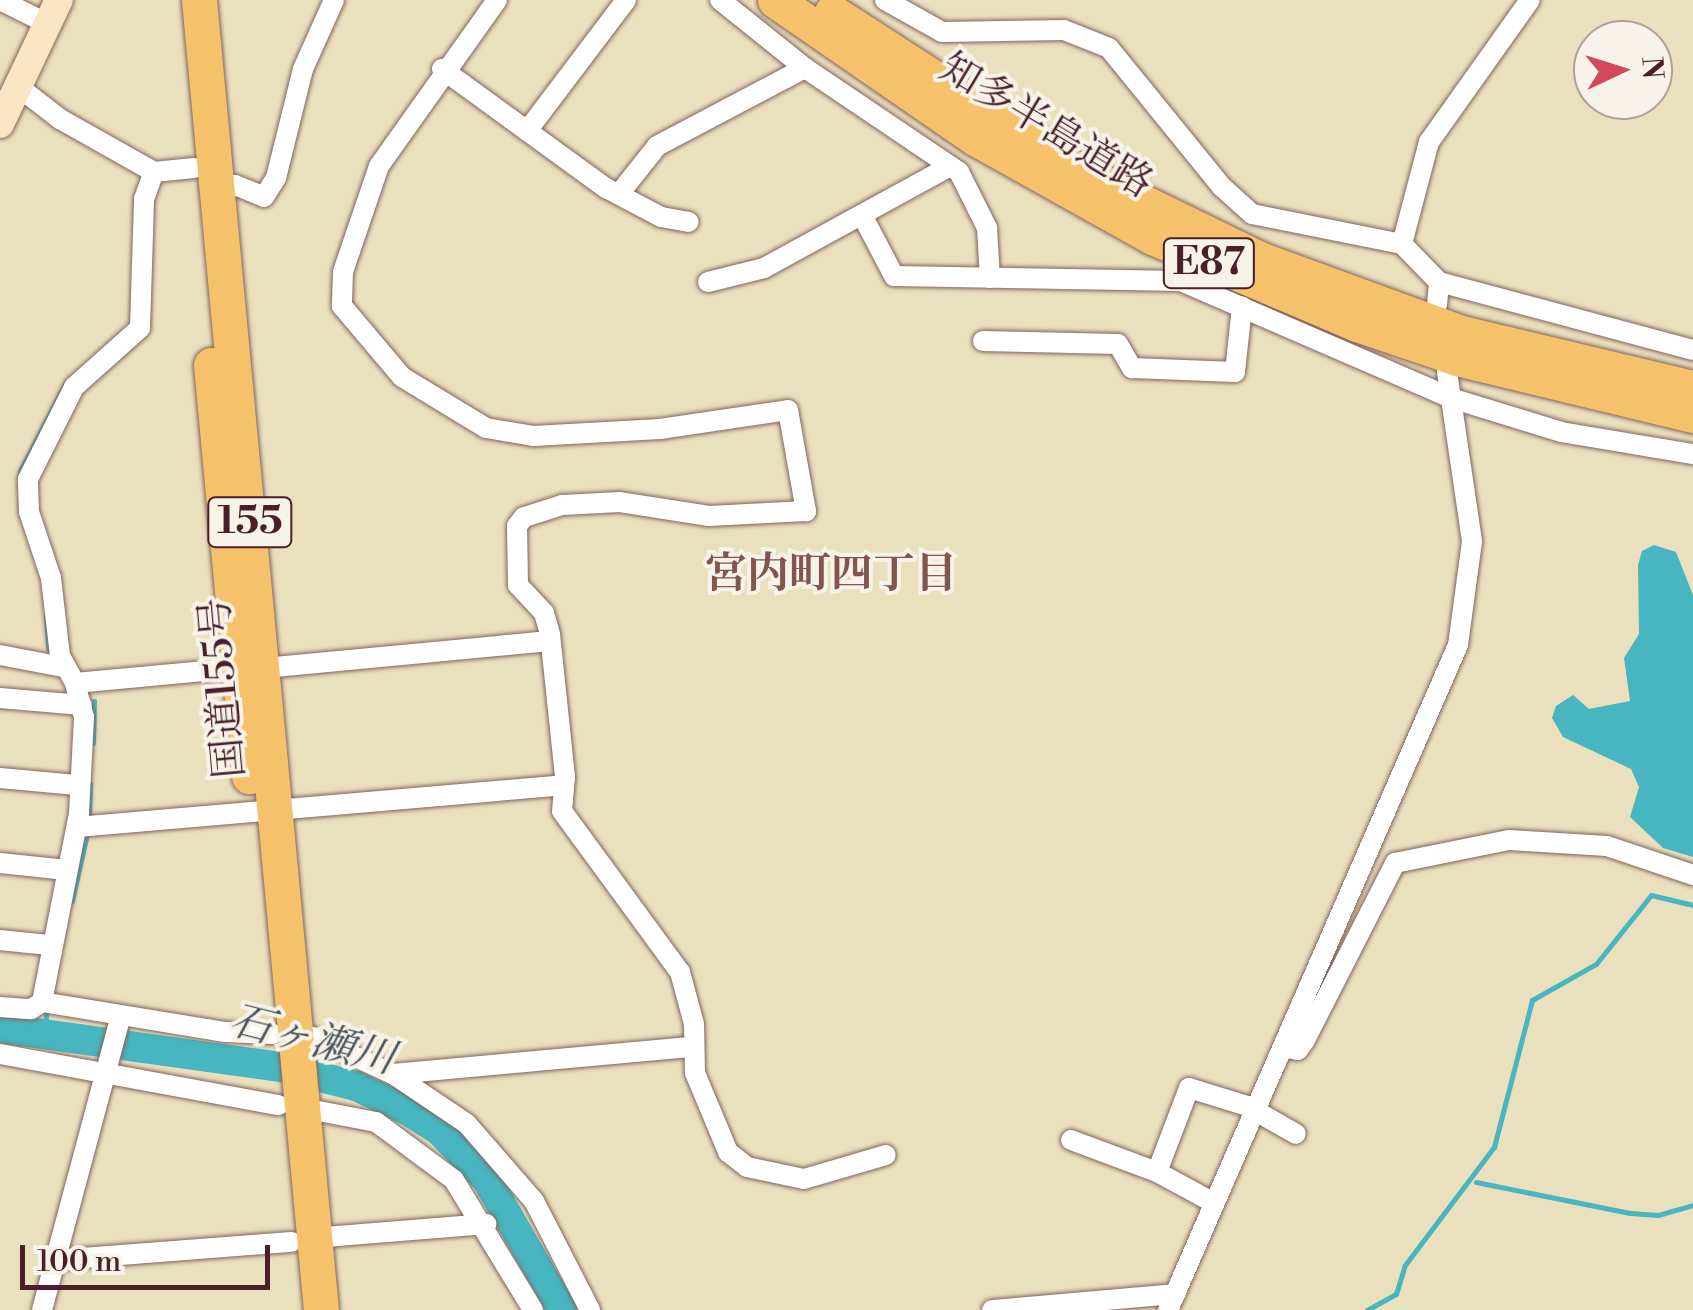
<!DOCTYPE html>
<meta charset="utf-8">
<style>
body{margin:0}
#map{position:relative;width:1693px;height:1310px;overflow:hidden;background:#ebe0be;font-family:"Libre Bodoni","Noto Serif JP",serif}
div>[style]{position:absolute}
.water>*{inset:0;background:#47b6c0}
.stream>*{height:5px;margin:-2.5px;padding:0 2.5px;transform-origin:2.5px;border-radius:2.5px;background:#47b6c0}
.river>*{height:30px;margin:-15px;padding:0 15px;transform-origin:15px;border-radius:15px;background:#47b6c0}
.roads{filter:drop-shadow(0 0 2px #82635e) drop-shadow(0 0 2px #82635e)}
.street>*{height:20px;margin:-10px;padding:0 10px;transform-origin:10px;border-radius:10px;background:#fff}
.secondary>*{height:28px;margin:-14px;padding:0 14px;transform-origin:14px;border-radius:14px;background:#fbe6c4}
.highway>*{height:35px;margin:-17.5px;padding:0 17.5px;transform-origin:17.5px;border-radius:17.5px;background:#f5c16b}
span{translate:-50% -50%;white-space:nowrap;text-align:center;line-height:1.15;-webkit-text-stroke:8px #f7f3e8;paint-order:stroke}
.shield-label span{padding:2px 8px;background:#f7f3e8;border:2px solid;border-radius:8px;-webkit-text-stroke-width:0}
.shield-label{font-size:38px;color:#4a1f2b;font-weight:700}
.street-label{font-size:40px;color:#4a1f2b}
.neighbourhood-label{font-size:42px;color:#82554d;font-weight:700}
.water-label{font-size:42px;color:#49545f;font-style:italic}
.north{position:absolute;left:1573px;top:20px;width:100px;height:100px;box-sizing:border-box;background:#f7f3e8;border:2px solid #b29e9c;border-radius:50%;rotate:86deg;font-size:28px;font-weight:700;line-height:40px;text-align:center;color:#4a1f2b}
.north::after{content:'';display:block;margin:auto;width:35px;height:45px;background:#d1495b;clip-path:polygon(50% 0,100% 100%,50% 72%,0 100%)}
.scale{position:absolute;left:20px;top:1245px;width:250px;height:45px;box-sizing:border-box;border:5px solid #4a1f2b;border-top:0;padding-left:12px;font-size:30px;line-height:35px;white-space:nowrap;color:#4a1f2b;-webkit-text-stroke:8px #f7f3e8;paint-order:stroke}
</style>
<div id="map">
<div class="water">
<div style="clip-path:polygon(1654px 545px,1676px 552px,1693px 595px,1693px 857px,1663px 848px,1630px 817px,1639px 787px,1631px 769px,1563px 737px,1552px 718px,1556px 706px,1573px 695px,1589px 709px,1630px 701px,1624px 658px,1639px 634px,1638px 565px,1642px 551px)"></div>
</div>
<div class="stream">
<div style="left:21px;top:516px;width:45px;rotate:-91.3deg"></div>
<div style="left:20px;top:471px;width:98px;rotate:-62.7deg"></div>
<div style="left:46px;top:617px;width:31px;rotate:86deg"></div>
<div style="left:93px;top:743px;width:42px;rotate:-88.6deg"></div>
<div style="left:89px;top:818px;width:34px;rotate:-88deg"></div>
<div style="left:72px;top:901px;width:69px;rotate:-77.4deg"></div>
<div style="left:44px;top:1031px;width:22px;rotate:-82deg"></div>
<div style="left:1476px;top:1182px;width:157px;rotate:11.4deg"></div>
<div style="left:1630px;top:1213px;width:28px;rotate:4deg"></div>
<div style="left:1658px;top:1215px;width:36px;rotate:-16deg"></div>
<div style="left:1367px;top:1310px;width:33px;rotate:-29deg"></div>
<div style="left:1396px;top:1294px;width:30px;rotate:-73deg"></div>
<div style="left:1405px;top:1265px;width:148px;rotate:-53deg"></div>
<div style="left:1494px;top:1147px;width:152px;rotate:-75.5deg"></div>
<div style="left:1532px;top:1000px;width:73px;rotate:-29.4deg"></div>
<div style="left:1596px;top:964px;width:88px;rotate:-51.4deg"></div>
<div style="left:1651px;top:895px;width:43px;rotate:13.4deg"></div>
</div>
<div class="river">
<div style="left:0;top:1028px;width:284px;rotate:7.9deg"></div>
<div style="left:281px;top:1067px;width:77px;rotate:14.2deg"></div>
<div style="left:356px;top:1086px;width:56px;rotate:25.2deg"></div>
<div style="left:407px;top:1110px;width:39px;rotate:32deg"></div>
<div style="left:440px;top:1131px;width:68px;rotate:46.2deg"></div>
<div style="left:487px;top:1180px;width:150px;rotate:60deg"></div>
</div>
<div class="roads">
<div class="street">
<div style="left:0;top:0;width:54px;rotate:26.6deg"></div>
<div style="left:497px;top:0;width:204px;rotate:125.4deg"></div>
<div style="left:379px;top:166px;width:112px;rotate:108.8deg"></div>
<div style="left:343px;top:272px;width:34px;rotate:92deg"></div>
<div style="left:342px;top:306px;width:93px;rotate:49.8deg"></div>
<div style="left:402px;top:377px;width:98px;rotate:31.3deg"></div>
<div style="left:486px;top:428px;width:49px;rotate:9.5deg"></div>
<div style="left:534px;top:436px;width:126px;rotate:-3.2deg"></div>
<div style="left:660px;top:429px;width:129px;rotate:-8.4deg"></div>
<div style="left:788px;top:410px;width:103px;rotate:79.9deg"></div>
<div style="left:806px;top:511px;width:97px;rotate:177deg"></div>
<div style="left:709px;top:516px;width:90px;rotate:-171.1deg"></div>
<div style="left:620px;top:502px;width:58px;rotate:177deg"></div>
<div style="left:562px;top:505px;width:40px;rotate:162deg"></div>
<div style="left:524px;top:517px;width:11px;rotate:128deg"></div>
<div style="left:517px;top:526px;width:59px;rotate:89deg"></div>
<div style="left:518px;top:585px;width:38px;rotate:47deg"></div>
<div style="left:544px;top:613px;width:22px;rotate:74deg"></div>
<div style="left:550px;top:634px;width:144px;rotate:84deg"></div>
<div style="left:565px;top:777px;width:34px;rotate:95deg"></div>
<div style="left:562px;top:811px;width:200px;rotate:53.8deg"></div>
<div style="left:680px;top:972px;width:54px;rotate:74.9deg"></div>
<div style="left:694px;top:1024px;width:49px;rotate:88.8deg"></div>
<div style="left:695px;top:1073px;width:86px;rotate:67.3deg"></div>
<div style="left:728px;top:1152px;width:24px;rotate:38deg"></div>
<div style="left:747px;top:1167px;width:58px;rotate:11.9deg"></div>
<div style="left:804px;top:1179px;width:85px;rotate:-16.3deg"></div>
<div style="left:720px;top:0;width:109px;rotate:38.7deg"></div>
<div style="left:805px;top:68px;width:186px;rotate:34deg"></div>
<div style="left:959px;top:172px;width:63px;rotate:63.4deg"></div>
<div style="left:987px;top:228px;width:50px;rotate:86.6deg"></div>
<div style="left:885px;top:0;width:65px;rotate:29.3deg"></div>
<div style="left:942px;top:32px;width:122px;rotate:-0.9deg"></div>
<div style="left:1064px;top:30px;width:48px;rotate:21.8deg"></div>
<div style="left:1109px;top:48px;width:178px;rotate:50.9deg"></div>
<div style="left:1221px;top:186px;width:42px;rotate:42.1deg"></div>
<div style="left:1252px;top:214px;width:153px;rotate:11.3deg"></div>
<div style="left:1402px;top:244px;width:53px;rotate:45.8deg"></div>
<div style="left:1439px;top:282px;width:263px;rotate:15deg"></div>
<div style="left:442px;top:69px;width:203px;rotate:36deg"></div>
<div style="left:606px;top:188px;width:62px;rotate:27.8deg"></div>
<div style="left:661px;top:217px;width:28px;rotate:10deg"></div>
<div style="left:20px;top:88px;width:51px;rotate:37.8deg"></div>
<div style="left:60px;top:119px;width:108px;rotate:29.4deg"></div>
<div style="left:154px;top:172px;width:40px;rotate:-5.7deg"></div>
<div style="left:527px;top:131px;width:164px;rotate:-52.9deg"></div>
<div style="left:218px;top:187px;width:17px;rotate:-7deg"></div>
<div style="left:235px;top:185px;width:31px;rotate:22deg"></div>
<div style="left:264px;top:197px;width:22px;rotate:-58deg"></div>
<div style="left:276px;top:178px;width:112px;rotate:-76.1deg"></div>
<div style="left:303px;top:69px;width:76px;rotate:-65.8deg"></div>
<div style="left:619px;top:194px;width:61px;rotate:-51.6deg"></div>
<div style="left:657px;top:146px;width:167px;rotate:-27.8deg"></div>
<div style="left:862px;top:215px;width:69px;rotate:62.3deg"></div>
<div style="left:894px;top:276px;width:287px;rotate:1deg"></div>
<div style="left:1181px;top:281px;width:297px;rotate:23.4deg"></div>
<div style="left:1454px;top:399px;width:112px;rotate:17.1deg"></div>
<div style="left:1561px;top:432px;width:134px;rotate:9.5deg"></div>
<div style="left:1402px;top:244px;width:106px;rotate:-75.2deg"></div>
<div style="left:1429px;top:142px;width:174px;rotate:-54.6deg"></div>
<div style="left:708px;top:282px;width:58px;rotate:-14deg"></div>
<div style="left:764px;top:268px;width:212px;rotate:-28.7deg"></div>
<div style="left:1437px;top:305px;width:23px;rotate:-85deg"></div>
<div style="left:983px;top:341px;width:135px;rotate:1.3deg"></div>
<div style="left:1118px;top:344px;width:28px;rotate:60deg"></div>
<div style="left:1132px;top:368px;width:103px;rotate:2.2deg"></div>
<div style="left:1235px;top:372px;width:66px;rotate:-83.9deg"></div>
<div style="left:0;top:655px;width:64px;rotate:10.8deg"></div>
<div style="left:264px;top:668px;width:287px;rotate:-5.4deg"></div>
<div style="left:75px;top:683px;width:164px;rotate:-5.3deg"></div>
<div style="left:0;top:698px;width:82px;rotate:4.9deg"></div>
<div style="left:0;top:778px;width:77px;rotate:5.2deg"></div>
<div style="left:77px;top:827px;width:488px;rotate:-4.9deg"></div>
<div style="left:0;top:863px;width:67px;rotate:6deg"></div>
<div style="left:0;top:940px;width:49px;rotate:5.8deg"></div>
<div style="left:42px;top:1002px;width:193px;rotate:-78.9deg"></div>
<div style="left:79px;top:813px;width:96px;rotate:-87deg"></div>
<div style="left:84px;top:717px;width:35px;rotate:-105deg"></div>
<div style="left:75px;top:683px;width:31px;rotate:-119deg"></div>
<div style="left:60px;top:656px;width:79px;rotate:-96.6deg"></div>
<div style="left:51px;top:578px;width:70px;rotate:-108.4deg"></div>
<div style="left:29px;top:512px;width:33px;rotate:-92deg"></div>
<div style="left:28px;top:479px;width:103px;rotate:-63.4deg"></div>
<div style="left:74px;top:387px;width:89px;rotate:-41.8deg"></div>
<div style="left:140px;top:328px;width:129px;rotate:-88.2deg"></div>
<div style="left:144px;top:199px;width:29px;rotate:-70deg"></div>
<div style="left:0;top:1007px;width:31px;rotate:4deg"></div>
<div style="left:31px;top:1009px;width:13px;rotate:-32deg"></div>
<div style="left:42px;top:1002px;width:186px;rotate:9.3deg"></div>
<div style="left:226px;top:1032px;width:47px;rotate:2.4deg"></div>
<div style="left:296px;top:1038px;width:16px;rotate:-4deg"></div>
<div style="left:312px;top:1037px;width:89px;rotate:24.6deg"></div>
<div style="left:393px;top:1074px;width:89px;rotate:34deg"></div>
<div style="left:467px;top:1124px;width:102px;rotate:49deg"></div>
<div style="left:534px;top:1201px;width:123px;rotate:62.8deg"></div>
<div style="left:1284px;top:1047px;width:14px;rotate:12deg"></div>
<div style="left:1298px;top:1050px;width:12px;rotate:-55deg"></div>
<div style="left:1305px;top:1040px;width:199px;rotate:-63deg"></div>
<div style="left:1395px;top:863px;width:116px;rotate:-11.4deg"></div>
<div style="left:1509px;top:840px;width:98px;rotate:3.5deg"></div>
<div style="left:1607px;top:846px;width:91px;rotate:18.6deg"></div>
<div style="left:0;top:1054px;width:283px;rotate:10.4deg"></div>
<div style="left:393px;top:1074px;width:298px;rotate:-5.2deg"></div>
<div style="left:303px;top:1108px;width:74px;rotate:10.9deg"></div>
<div style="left:376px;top:1122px;width:97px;rotate:36.6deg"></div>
<div style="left:454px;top:1180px;width:152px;rotate:58.7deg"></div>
<div style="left:1071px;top:1140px;width:92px;rotate:20.4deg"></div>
<div style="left:1157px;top:1172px;width:65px;rotate:28.5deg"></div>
<div style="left:1157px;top:1172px;width:90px;rotate:-69.1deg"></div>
<div style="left:1189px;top:1088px;width:61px;rotate:17.2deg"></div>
<div style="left:1247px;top:1106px;width:56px;rotate:29.7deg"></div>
<div style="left:313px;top:1238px;width:174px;rotate:-4.6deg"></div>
<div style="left:56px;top:1260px;width:236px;rotate:-4.4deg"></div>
<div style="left:42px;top:1310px;width:305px;rotate:-75deg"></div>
<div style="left:992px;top:1310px;width:184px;rotate:-5deg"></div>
<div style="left:1168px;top:1310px;width:725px;rotate:-66.44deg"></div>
<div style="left:1458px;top:645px;width:105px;rotate:-82.3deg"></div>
<div style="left:1472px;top:541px;width:172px;rotate:-98.4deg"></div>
</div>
<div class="secondary">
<div style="left:0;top:124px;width:137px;rotate:-64.6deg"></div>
</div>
<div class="highway">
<div style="left:199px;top:0;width:1316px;rotate:84.68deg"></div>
<div style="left:775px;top:0;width:243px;rotate:34.6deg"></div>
<div style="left:975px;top:138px;width:203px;rotate:29.2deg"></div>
<div style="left:1152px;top:237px;width:223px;rotate:23deg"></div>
<div style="left:1357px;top:324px;width:106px;rotate:18.8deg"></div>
<div style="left:1457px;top:358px;width:243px;rotate:13.6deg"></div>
<div style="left:832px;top:12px;width:287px;rotate:32.9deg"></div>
<div style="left:1073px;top:168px;width:210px;rotate:26deg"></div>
<div style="left:1262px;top:260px;width:213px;rotate:20.1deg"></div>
<div style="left:1462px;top:333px;width:237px;rotate:13.4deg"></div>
<div style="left:211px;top:365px;width:413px;rotate:84.7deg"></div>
</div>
</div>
<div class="shield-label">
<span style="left:1209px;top:263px">E87</span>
<span style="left:250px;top:522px">155</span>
</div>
<div class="street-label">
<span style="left:1046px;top:126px;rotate:31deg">知多半島道路</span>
<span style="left:223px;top:688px;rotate:-95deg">国道155号</span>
</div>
<div class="neighbourhood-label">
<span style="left:831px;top:575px">宮内町四丁目</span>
</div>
<div class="water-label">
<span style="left:312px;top:1041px;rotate:14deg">石ヶ瀬川</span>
</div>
<div class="north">N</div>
<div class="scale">100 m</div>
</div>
